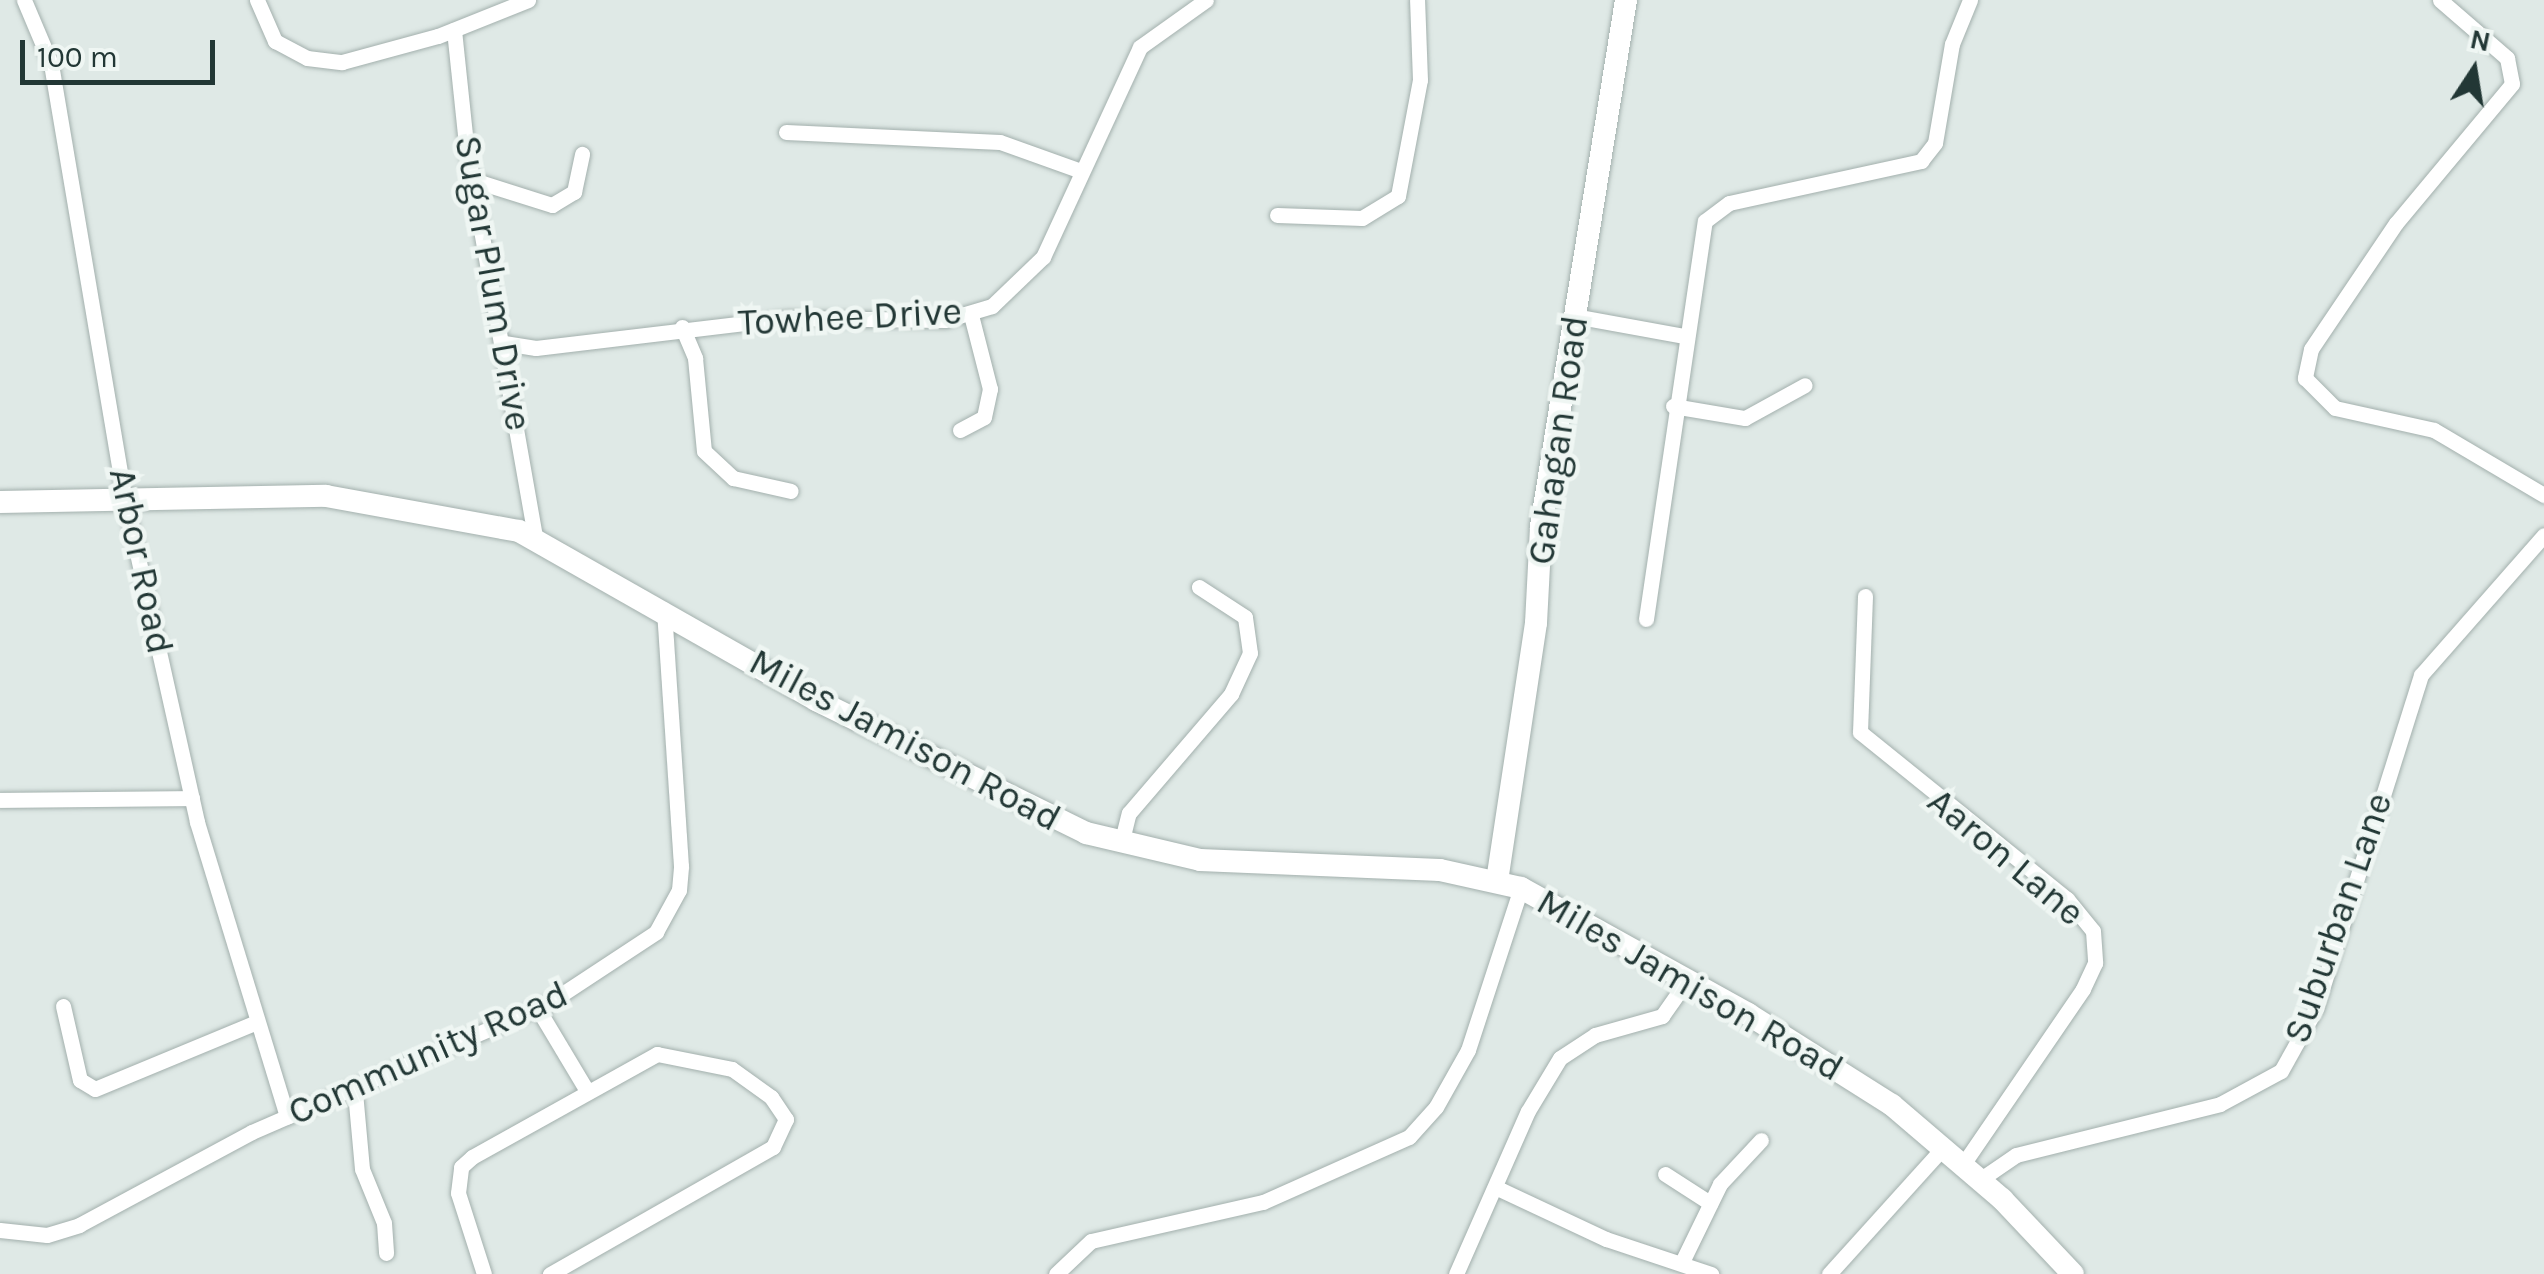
<!DOCTYPE html>
<style>
body{margin:0}
#map{position:relative;width:2544px;height:1274px;overflow:hidden;background:#dfe9e6;font-family:Karla,sans-serif}
div>[style]{position:absolute}
.roads{filter:drop-shadow(0 0 2px #a3b0ad) drop-shadow(0 0 2px #a3b0ad)}
.street>*{height:15px;margin:-7.5px;padding:0 7.5px;transform-origin:7.5px;border-radius:7.5px;background:#fff}
.secondary>*{height:22px;margin:-11px;padding:0 11px;transform-origin:11px;border-radius:11px;background:#fff}
span{translate:-50% -50%;white-space:nowrap;text-align:center;line-height:1.15;-webkit-text-stroke:9px #eff6f3;paint-order:stroke}
.street-label{font-size:38px;color:#223735}
.north{position:absolute;left:2424px;top:20px;width:100px;height:100px;-webkit-text-stroke:8px #eff6f3;paint-order:stroke;rotate:12deg;font-size:28px;font-weight:700;line-height:40px;text-align:center;color:#223735}
.north::after{content:'';display:block;margin:auto;width:35px;height:45px;background:#223735;clip-path:polygon(50% 0,100% 100%,50% 72%,0 100%)}
.scale{position:absolute;left:20px;top:40px;width:195px;height:45px;box-sizing:border-box;border:5px solid #223735;border-top:0;padding-left:12px;font-size:30px;line-height:35px;white-space:nowrap;color:#223735;-webkit-text-stroke:8px #eff6f3;paint-order:stroke}
</style>
<div id="map">
<div class="roads">
<div class="street">
<div style="left:24px;top:0;width:69px;rotate:67.1deg"></div>
<div style="left:51px;top:64px;width:428px;rotate:80.4deg"></div>
<div style="left:122px;top:486px;width:344px;rotate:77.4deg"></div>
<div style="left:197px;top:822px;width:308px;rotate:73deg"></div>
<div style="left:257px;top:0;width:45px;rotate:66.3deg"></div>
<div style="left:275px;top:41px;width:36px;rotate:28deg"></div>
<div style="left:307px;top:58px;width:35px;rotate:7deg"></div>
<div style="left:342px;top:62px;width:99px;rotate:-15.2deg"></div>
<div style="left:438px;top:36px;width:97px;rotate:-21.8deg"></div>
<div style="left:2440px;top:0;width:89px;rotate:40.9deg"></div>
<div style="left:2507px;top:58px;width:26px;rotate:79deg"></div>
<div style="left:2512px;top:84px;width:181px;rotate:129.8deg"></div>
<div style="left:2396px;top:223px;width:152px;rotate:124deg"></div>
<div style="left:2311px;top:349px;width:30px;rotate:102deg"></div>
<div style="left:2305px;top:378px;width:42px;rotate:45deg"></div>
<div style="left:2335px;top:408px;width:101px;rotate:12.5deg"></div>
<div style="left:2434px;top:430px;width:128px;rotate:30.6deg"></div>
<div style="left:454px;top:30px;width:116px;rotate:84deg"></div>
<div style="left:466px;top:145px;width:398px;rotate:80deg"></div>
<div style="left:786px;top:132px;width:214px;rotate:2.7deg"></div>
<div style="left:1000px;top:142px;width:86px;rotate:19.7deg"></div>
<div style="left:476px;top:181px;width:80px;rotate:17.5deg"></div>
<div style="left:552px;top:205px;width:26px;rotate:-31deg"></div>
<div style="left:574px;top:192px;width:39px;rotate:-78deg"></div>
<div style="left:1277px;top:215px;width:85px;rotate:2deg"></div>
<div style="left:1362px;top:218px;width:42px;rotate:-31.4deg"></div>
<div style="left:1398px;top:196px;width:118px;rotate:-79.3deg"></div>
<div style="left:1420px;top:80px;width:80px;rotate:-92.1deg"></div>
<div style="left:1574px;top:316px;width:112px;rotate:10.3deg"></div>
<div style="left:682px;top:327px;width:34px;rotate:67deg"></div>
<div style="left:695px;top:358px;width:93px;rotate:84.5deg"></div>
<div style="left:704px;top:451px;width:40px;rotate:43deg"></div>
<div style="left:733px;top:478px;width:59px;rotate:12.6deg"></div>
<div style="left:504px;top:343px;width:32px;rotate:9deg"></div>
<div style="left:536px;top:348px;width:254px;rotate:-6.8deg"></div>
<div style="left:788px;top:318px;width:157px;rotate:0.7deg"></div>
<div style="left:945px;top:320px;width:49px;rotate:-16.6deg"></div>
<div style="left:992px;top:306px;width:71px;rotate:-43.9deg"></div>
<div style="left:1043px;top:257px;width:231px;rotate:-65.2deg"></div>
<div style="left:1140px;top:47px;width:81px;rotate:-35.5deg"></div>
<div style="left:1673px;top:406px;width:73px;rotate:9.5deg"></div>
<div style="left:1745px;top:418px;width:68px;rotate:-28.8deg"></div>
<div style="left:960px;top:430px;width:27px;rotate:-28deg"></div>
<div style="left:984px;top:417px;width:29px;rotate:-78deg"></div>
<div style="left:990px;top:389px;width:76px;rotate:-104.4deg"></div>
<div style="left:1865px;top:596px;width:136px;rotate:92.1deg"></div>
<div style="left:1860px;top:732px;width:266px;rotate:38.9deg"></div>
<div style="left:2067px;top:899px;width:41px;rotate:50.9deg"></div>
<div style="left:2093px;top:931px;width:32px;rotate:86deg"></div>
<div style="left:2095px;top:963px;width:29px;rotate:115deg"></div>
<div style="left:2083px;top:989px;width:212px;rotate:124.4deg"></div>
<div style="left:1646px;top:619px;width:402px;rotate:-81.6deg"></div>
<div style="left:1705px;top:221px;width:30px;rotate:-37deg"></div>
<div style="left:1729px;top:203px;width:197px;rotate:-12.3deg"></div>
<div style="left:1921px;top:161px;width:23px;rotate:-52deg"></div>
<div style="left:1935px;top:143px;width:100px;rotate:-80.3deg"></div>
<div style="left:1952px;top:44px;width:48px;rotate:-67.8deg"></div>
<div style="left:0;top:800px;width:192px;rotate:-0.6deg"></div>
<div style="left:1121px;top:844px;width:32px;rotate:-76deg"></div>
<div style="left:1129px;top:813px;width:157px;rotate:-49.4deg"></div>
<div style="left:1231px;top:694px;width:45px;rotate:-65.1deg"></div>
<div style="left:1250px;top:653px;width:36px;rotate:-98deg"></div>
<div style="left:1245px;top:617px;width:55px;rotate:-146.9deg"></div>
<div style="left:63px;top:1006px;width:76px;rotate:77.1deg"></div>
<div style="left:80px;top:1080px;width:17px;rotate:31deg"></div>
<div style="left:95px;top:1089px;width:175px;rotate:-22.5deg"></div>
<div style="left:538px;top:1009px;width:96px;rotate:59.1deg"></div>
<div style="left:355px;top:1092px;width:77px;rotate:84.8deg"></div>
<div style="left:362px;top:1169px;width:58px;rotate:67.8deg"></div>
<div style="left:384px;top:1223px;width:30px;rotate:86deg"></div>
<div style="left:1665px;top:1174px;width:54px;rotate:32.8deg"></div>
<div style="left:1981px;top:1179px;width:42px;rotate:-34.4deg"></div>
<div style="left:2016px;top:1155px;width:210px;rotate:-14deg"></div>
<div style="left:2220px;top:1104px;width:69px;rotate:-28.4deg"></div>
<div style="left:2281px;top:1071px;width:72px;rotate:-60.9deg"></div>
<div style="left:2316px;top:1008px;width:349px;rotate:-72.5deg"></div>
<div style="left:2421px;top:675px;width:186px;rotate:-48.7deg"></div>
<div style="left:1495px;top:1187px;width:123px;rotate:25.1deg"></div>
<div style="left:1606px;top:1239px;width:111px;rotate:18.4deg"></div>
<div style="left:0;top:1230px;width:47px;rotate:6.1deg"></div>
<div style="left:47px;top:1235px;width:34px;rotate:-17deg"></div>
<div style="left:79px;top:1225px;width:196px;rotate:-28.3deg"></div>
<div style="left:252px;top:1132px;width:322px;rotate:-23.5deg"></div>
<div style="left:547px;top:1004px;width:131px;rotate:-33.4deg"></div>
<div style="left:656px;top:932px;width:48px;rotate:-61.3deg"></div>
<div style="left:679px;top:890px;width:24px;rotate:-85deg"></div>
<div style="left:681px;top:866px;width:257px;rotate:-93.8deg"></div>
<div style="left:1682px;top:1262px;width:87px;rotate:-64deg"></div>
<div style="left:1720px;top:1184px;width:60px;rotate:-47deg"></div>
<div style="left:484px;top:1274px;width:85px;rotate:-107.8deg"></div>
<div style="left:458px;top:1193px;width:26px;rotate:-83deg"></div>
<div style="left:461px;top:1167px;width:15px;rotate:-42deg"></div>
<div style="left:472px;top:1157px;width:212px;rotate:-29.1deg"></div>
<div style="left:657px;top:1054px;width:76px;rotate:11.3deg"></div>
<div style="left:732px;top:1069px;width:48px;rotate:35.7deg"></div>
<div style="left:771px;top:1097px;width:27px;rotate:56deg"></div>
<div style="left:786px;top:1119px;width:31px;rotate:115deg"></div>
<div style="left:773px;top:1147px;width:257px;rotate:150.3deg"></div>
<div style="left:1056px;top:1274px;width:48px;rotate:-43.3deg"></div>
<div style="left:1091px;top:1241px;width:176px;rotate:-12.8deg"></div>
<div style="left:1263px;top:1202px;width:160px;rotate:-24deg"></div>
<div style="left:1409px;top:1137px;width:40px;rotate:-48deg"></div>
<div style="left:1436px;top:1107px;width:65px;rotate:-60.7deg"></div>
<div style="left:1468px;top:1050px;width:170px;rotate:-71.9deg"></div>
<div style="left:1456px;top:1274px;width:178px;rotate:-66.2deg"></div>
<div style="left:1528px;top:1111px;width:62px;rotate:-58.9deg"></div>
<div style="left:1560px;top:1058px;width:42px;rotate:-33.3deg"></div>
<div style="left:1595px;top:1035px;width:70px;rotate:-15.8deg"></div>
<div style="left:1662px;top:1016px;width:45px;rotate:-54.9deg"></div>
<div style="left:1829px;top:1274px;width:170px;rotate:-47.9deg"></div>
</div>
<div class="secondary">
<div style="left:0;top:502px;width:326px;rotate:-1.1deg"></div>
<div style="left:326px;top:496px;width:196px;rotate:10.3deg"></div>
<div style="left:519px;top:531px;width:342px;rotate:29.6deg"></div>
<div style="left:816px;top:700px;width:301px;rotate:26.2deg"></div>
<div style="left:1086px;top:833px;width:117px;rotate:13.3deg"></div>
<div style="left:1200px;top:860px;width:240px;rotate:2.4deg"></div>
<div style="left:1440px;top:870px;width:83px;rotate:12.5deg"></div>
<div style="left:1521px;top:888px;width:260px;rotate:29deg"></div>
<div style="left:1748px;top:1014px;width:170px;rotate:32.3deg"></div>
<div style="left:1892px;top:1105px;width:145px;rotate:40.5deg"></div>
<div style="left:2002px;top:1199px;width:103px;rotate:46.6deg"></div>
<div style="left:1497px;top:881px;width:261px;rotate:-81.4deg"></div>
<div style="left:1536px;top:623px;width:97px;rotate:-87deg"></div>
<div style="left:1541px;top:526px;width:533px;rotate:-80.82deg"></div>
</div>
</div>
<div class="street-label">
<span style="left:493px;top:283px;rotate:80deg">Sugar Plum Drive</span>
<span style="left:850px;top:317px;rotate:-3deg">Towhee Drive</span>
<span style="left:1558px;top:440px;rotate:-82deg">Gahagan Road</span>
<span style="left:141px;top:561px;rotate:78deg">Arbor Road</span>
<span style="left:905px;top:740px;rotate:28deg">Miles Jamison Road</span>
<span style="left:2006px;top:857px;rotate:40deg">Aaron Lane</span>
<span style="left:2338px;top:918px;rotate:-71deg">Suburban Lane</span>
<span style="left:1690px;top:985px;rotate:30deg">Miles Jamison Road</span>
<span style="left:428px;top:1053px;rotate:-24deg">Community Road</span>
</div>
<div class="north">N</div>
<div class="scale">100 m</div>
</div>
